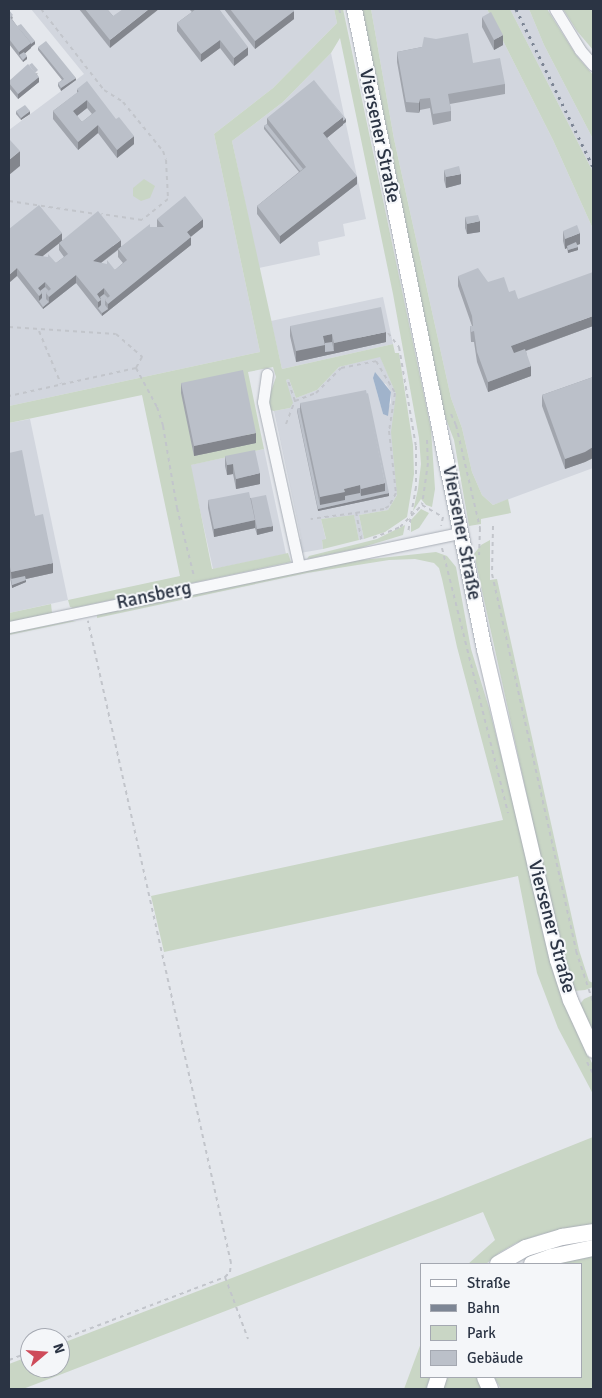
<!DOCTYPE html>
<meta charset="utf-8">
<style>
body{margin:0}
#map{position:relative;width:602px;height:1398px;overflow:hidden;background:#e4e7ec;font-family:Signika,sans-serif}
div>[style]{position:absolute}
.built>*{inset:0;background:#d2d6de}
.green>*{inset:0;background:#c9d6c5}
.water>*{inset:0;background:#a0b3cb}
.path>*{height:2px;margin-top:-1px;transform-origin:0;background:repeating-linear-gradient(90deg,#c2c5cb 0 4px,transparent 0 8px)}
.roads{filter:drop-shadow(0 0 1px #a9aeb6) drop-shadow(0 0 1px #a9aeb6)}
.minor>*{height:11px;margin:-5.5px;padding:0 5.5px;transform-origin:5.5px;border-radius:5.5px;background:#f7f8fa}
.major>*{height:15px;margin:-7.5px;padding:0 7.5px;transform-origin:7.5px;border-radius:7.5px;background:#fff}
.highway>*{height:16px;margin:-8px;padding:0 8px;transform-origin:8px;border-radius:8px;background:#fff}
.rail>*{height:3px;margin-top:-1.5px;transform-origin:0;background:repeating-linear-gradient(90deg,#7d8695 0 2.5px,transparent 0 7.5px)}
.wall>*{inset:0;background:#a1a5ad}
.shaded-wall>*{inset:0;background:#83868d}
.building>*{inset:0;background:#bbc0c9}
span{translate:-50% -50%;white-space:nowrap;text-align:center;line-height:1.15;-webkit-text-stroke:4px #f4f6f9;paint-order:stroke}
.street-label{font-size:19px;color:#2b3444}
.frame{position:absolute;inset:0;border:10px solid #2b3444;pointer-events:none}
.legend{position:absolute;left:420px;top:1263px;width:162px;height:115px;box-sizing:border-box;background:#f4f6f9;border:1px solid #a4a8b1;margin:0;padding:6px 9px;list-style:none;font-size:15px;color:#2b3444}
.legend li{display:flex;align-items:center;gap:10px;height:25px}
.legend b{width:25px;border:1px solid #a4a8b1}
.north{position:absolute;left:20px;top:1328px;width:50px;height:50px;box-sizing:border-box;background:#f4f6f9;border:1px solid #a4a8b1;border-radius:50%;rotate:72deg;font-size:14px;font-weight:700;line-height:20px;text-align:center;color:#2b3444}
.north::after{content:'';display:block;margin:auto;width:18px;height:22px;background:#ce4b5a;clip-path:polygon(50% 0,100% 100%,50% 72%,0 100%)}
</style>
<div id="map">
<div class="built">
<div style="clip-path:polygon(31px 9px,334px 9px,337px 23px,273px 88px,214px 134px,260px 352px,9px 406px,9px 130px,84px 74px)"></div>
<div style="clip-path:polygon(371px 9px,487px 9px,553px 140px,593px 229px,593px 468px,493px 505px,482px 495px,472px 472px,462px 428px,451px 398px,394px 139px)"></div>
<div style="clip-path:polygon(510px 9px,529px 9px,544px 45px,593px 139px,593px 172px)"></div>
<div style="clip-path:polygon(331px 53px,366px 219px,343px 224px,345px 236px,318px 242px,320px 255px,259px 268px,232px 141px,283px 102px)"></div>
<div style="clip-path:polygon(383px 297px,393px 344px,282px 369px,271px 321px)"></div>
<div style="clip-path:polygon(evenodd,380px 356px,396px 394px,397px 495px,388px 510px,359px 515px,364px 539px,359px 540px,354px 516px,321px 519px,326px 540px,322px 541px,323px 549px,300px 553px,297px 540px,301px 539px,274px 411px,290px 408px,286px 380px,289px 379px,296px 398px,317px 390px,339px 367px,380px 356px,373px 378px,386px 384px,391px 392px,391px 403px,383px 414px,373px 378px)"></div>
<div style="clip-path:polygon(30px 419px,68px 600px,9px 613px,9px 423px)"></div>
<div style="clip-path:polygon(264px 449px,286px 554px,213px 569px,190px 465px)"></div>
</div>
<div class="green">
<div style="clip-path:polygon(334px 9px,343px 9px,431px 429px,435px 489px,432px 507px,426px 505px,421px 499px,413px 511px,418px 489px,421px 464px,419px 438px,393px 294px,340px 38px,331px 53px,283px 102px,232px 141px,282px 369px,393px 344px,395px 353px,399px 353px,413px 445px,414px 474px,407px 517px,385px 532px,364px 539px,359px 515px,388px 510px,397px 495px,391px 432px,396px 394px,380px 357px,339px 367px,317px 390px,296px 398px,289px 379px,286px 380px,293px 403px,290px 408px,274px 411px,270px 410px,268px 400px,276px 377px,273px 367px,248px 372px,264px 449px,191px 465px,212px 569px,288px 553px,291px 562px,73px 608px,70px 607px,68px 600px,180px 576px,142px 395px,9px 423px,9px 406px,260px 352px,214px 134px,273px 88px,337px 23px)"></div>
<div style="clip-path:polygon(361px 9px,371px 9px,394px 139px,451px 398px,462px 428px,472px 472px,482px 495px,493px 505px,508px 499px,511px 513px,481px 519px,481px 524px,469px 526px,454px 440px,443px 411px,388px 149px)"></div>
<div style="clip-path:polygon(487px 9px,510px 9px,593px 172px,593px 229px,553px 140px)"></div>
<div style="clip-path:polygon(529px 9px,547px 9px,576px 55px,593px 75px,593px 139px,544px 45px)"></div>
<div style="clip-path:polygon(563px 9px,593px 9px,593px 50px,577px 31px)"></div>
<div style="clip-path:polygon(144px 179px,155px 186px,150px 198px,141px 201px,133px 196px,133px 188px)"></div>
<div style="clip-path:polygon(421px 509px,429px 513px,419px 528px,411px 532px,411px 520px)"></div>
<div style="clip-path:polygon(354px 515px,359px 540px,323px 549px,322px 540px,326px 539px,321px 519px)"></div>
<div style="clip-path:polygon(405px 525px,403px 535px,360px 548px,307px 559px,309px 556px,377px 539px)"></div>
<div style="clip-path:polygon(490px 540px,490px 580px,497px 579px,579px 950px,589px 981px,593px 983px,593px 987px,585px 990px,574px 991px,567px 979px,474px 554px,481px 545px)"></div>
<div style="clip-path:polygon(436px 552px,447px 556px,456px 567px,471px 649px,489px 708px,518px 821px,544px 937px,555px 975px,581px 1041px,593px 1065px,593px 1094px,558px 1028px,537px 973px,518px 876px,164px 952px,151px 896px,503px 820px,457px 647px,442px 579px,439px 568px,434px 563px,415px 559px,389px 560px,307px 573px,97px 618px,97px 614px,353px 561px)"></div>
<div style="clip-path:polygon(51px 604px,52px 613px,9px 622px,9px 613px)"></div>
<div style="clip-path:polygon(70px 621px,76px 621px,9px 635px,9px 633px)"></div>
<div style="clip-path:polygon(593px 995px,593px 1033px,581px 1011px,580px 1004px,584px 999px)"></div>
<div style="clip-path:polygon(593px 1137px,593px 1224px,542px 1234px,516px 1243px,499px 1253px,486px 1264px,468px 1264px,495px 1240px,483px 1212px,23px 1389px,9px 1389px,9px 1364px,30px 1356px,30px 1368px,60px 1368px,60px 1344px,443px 1197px)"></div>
<div style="clip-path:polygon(593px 1255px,593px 1389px,501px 1389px,494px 1377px,581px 1377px,581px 1264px,555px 1264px)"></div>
<div style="clip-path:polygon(421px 1343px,421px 1377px,430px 1377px,426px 1389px,404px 1389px)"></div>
<div style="clip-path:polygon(443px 1377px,481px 1377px,486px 1389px,439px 1389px)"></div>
</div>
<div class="water">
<div style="clip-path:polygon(375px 372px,391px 392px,388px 416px,383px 414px,373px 378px)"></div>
</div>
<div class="path">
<div style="left:41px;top:9px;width:103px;rotate:52.1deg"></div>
<div style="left:104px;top:90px;width:22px;rotate:32deg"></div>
<div style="left:123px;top:102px;width:63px;rotate:50.8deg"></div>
<div style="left:163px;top:151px;width:9px;rotate:72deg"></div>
<div style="left:166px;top:160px;width:39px;rotate:87deg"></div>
<div style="left:168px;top:199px;width:33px;rotate:141deg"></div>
<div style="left:142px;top:220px;width:41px;rotate:-171.7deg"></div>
<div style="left:339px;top:9px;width:7px;rotate:74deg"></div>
<div style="left:9px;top:201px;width:88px;rotate:8.5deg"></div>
<div style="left:9px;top:327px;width:107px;rotate:3.7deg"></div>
<div style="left:116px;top:334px;width:35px;rotate:41deg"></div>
<div style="left:142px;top:357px;width:13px;rotate:119deg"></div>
<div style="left:136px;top:368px;width:130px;rotate:167.6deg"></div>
<div style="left:39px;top:331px;width:57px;rotate:67.5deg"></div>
<div style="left:388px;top:333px;width:18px;rotate:52deg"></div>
<div style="left:399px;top:347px;width:100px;rotate:80.3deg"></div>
<div style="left:416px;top:446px;width:41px;rotate:90deg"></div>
<div style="left:416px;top:487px;width:47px;rotate:99.9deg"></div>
<div style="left:136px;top:368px;width:44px;rotate:61.7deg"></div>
<div style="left:157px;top:407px;width:20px;rotate:72deg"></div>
<div style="left:163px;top:426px;width:83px;rotate:80.3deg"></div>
<div style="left:177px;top:508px;width:70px;rotate:76deg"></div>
<div style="left:295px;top:401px;width:22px;rotate:-21deg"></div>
<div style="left:316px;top:393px;width:35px;rotate:-45deg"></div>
<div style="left:341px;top:368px;width:36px;rotate:-11deg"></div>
<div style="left:376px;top:361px;width:37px;rotate:59deg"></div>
<div style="left:395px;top:393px;width:38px;rotate:99deg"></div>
<div style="left:389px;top:431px;width:62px;rotate:83.6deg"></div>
<div style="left:396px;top:493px;width:15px;rotate:118deg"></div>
<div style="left:389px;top:506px;width:6px;rotate:149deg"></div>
<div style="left:384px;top:509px;width:74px;rotate:172.2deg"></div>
<div style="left:451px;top:414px;width:12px;rotate:66deg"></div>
<div style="left:456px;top:425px;width:106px;rotate:76.9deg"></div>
<div style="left:480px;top:528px;width:27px;rotate:92deg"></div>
<div style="left:286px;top:424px;width:25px;rotate:-69deg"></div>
<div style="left:295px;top:401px;width:21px;rotate:-109deg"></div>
<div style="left:427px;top:440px;width:23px;rotate:88deg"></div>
<div style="left:428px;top:463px;width:42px;rotate:98.1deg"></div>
<div style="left:422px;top:505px;width:24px;rotate:30deg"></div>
<div style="left:443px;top:517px;width:9px;rotate:103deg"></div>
<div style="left:356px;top:512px;width:31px;rotate:79deg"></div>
<div style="left:493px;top:526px;width:48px;rotate:91.2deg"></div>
<div style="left:492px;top:574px;width:386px;rotate:77.4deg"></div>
<div style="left:576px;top:951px;width:54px;rotate:71.6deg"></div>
<div style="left:373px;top:538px;width:29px;rotate:-22deg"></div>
<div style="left:400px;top:527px;width:31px;rotate:-45deg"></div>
<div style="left:442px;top:548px;width:273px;rotate:76deg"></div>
<div style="left:587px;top:1062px;width:13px;rotate:63deg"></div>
<div style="left:225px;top:1277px;width:66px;rotate:69.6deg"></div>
<div style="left:60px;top:1340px;width:177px;rotate:-20.9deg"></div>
<div style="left:225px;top:1277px;width:7px;rotate:-45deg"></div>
<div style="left:230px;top:1272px;width:9px;rotate:-84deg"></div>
<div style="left:231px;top:1263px;width:658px;rotate:-102.56deg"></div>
<div style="left:9px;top:1360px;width:22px;rotate:-21deg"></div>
</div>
<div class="roads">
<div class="minor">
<div style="left:555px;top:9px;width:48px;rotate:58.6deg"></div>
<div style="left:580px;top:50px;width:20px;rotate:49deg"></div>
<div style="left:267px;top:374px;width:28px;rotate:98deg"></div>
<div style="left:263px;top:402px;width:168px;rotate:77.6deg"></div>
<div style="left:9px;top:627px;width:460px;rotate:-11.8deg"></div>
</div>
<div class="major">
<div style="left:354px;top:9px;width:653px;rotate:78.52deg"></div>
<div style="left:484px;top:649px;width:319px;rotate:76.8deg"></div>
<div style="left:557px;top:960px;width:42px;rotate:72deg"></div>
<div style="left:570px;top:1000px;width:55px;rotate:65.3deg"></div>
</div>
<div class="highway">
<div style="left:498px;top:1264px;width:32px;rotate:-30deg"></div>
<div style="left:526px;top:1248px;width:38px;rotate:-17deg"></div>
<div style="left:562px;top:1237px;width:31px;rotate:-9deg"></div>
<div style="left:532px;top:1264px;width:20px;rotate:-20deg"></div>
<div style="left:551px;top:1257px;width:43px;rotate:-12.1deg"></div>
<div style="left:485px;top:1377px;width:13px;rotate:67deg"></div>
<div style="left:435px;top:1389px;width:13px;rotate:-72deg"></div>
</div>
</div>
<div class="rail">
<div style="left:516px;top:9px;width:176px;rotate:64deg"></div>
</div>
<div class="wall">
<div style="clip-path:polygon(79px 9px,107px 9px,113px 16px,110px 48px)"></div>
<div style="clip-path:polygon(189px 9px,219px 9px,248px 55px,234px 66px,220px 48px,201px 62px,177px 31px,177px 23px,192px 12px)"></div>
<div style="clip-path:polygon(224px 9px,293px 9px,294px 19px,255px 49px)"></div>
<div style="clip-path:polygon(9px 10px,13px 18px,12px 19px,17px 26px,35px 44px,25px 53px,27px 59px,23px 62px,9px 44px)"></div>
<div style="clip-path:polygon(482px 17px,503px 45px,494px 50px,482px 27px)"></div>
<div style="clip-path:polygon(38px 47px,76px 80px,61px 91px,58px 86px,58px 83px,62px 80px,38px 50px)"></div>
<div style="clip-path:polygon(422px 47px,473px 63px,505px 84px,505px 94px,450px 104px,451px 111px,451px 121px,433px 125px,430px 108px,420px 110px,419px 113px,406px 112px,397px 62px,397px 52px)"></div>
<div style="clip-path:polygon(38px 73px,37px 74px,39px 82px,18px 99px,9px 88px,9px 81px)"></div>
<div style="clip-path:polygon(evenodd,77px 89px,134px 144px,117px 158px,98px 133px,78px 150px,53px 119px,53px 111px,77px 93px,77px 89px,87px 108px,92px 114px,82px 122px,77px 116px,87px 108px)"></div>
<div style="clip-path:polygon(16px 111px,30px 114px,21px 120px,16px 114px)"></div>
<div style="clip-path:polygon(267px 118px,346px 122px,327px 138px,357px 184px,280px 244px,257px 214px,257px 206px,299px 172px,264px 129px,264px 126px,267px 124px)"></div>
<div style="clip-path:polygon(444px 170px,461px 184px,446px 188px,444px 180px)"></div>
<div style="clip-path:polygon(465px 217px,480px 232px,467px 234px,465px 228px)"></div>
<div style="clip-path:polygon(evenodd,157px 219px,203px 227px,190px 237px,191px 245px,102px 316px,76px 283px,43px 309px,17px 276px,9px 229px,62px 240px,121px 247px,150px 227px,157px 227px,157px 219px,59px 243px,59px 250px,64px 257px,56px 263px,42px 256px,59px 243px,157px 219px,118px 250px,118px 257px,123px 263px,115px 270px,101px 263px,118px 250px)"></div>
<div style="clip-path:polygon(563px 231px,580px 244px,577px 245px,578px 250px,568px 253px,567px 248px,565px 249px,563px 241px)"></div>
<div style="clip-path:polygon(458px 276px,488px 282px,509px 292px,518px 299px,593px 326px,526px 351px,531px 376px,488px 392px,477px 362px,474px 342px,471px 342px,470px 326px,472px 326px,458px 286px)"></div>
<div style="clip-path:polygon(290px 326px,386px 342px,296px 362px,290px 336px)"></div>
<div style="clip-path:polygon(593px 377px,593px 458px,585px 462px,565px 469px,542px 406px,542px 395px)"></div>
<div style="clip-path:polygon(181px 383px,256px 443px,194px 456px,181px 393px)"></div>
<div style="clip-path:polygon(300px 403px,389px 496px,318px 511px,297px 411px,297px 409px,300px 408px)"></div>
<div style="clip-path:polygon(9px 453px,35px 516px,53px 573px,26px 579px,26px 582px,12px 588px,9px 572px)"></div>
<div style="clip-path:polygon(225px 456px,260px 484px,236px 489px,233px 474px,227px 475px,225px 466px)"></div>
<div style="clip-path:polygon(251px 498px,273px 531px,257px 535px,255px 528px,214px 537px,208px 508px,208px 500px)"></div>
</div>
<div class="shaded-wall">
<div style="clip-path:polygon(149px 9px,159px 9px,110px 48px,110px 40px)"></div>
<div style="clip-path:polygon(294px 11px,294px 19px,255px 49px,255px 41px)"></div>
<div style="clip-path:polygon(503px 35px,503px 45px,494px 50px,494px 40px)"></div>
<div style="clip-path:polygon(220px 40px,220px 48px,201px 62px,201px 54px)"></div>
<div style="clip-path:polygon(35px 41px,35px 44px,31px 47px,31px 48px,21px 57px,19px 55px,19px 52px,31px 43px)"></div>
<div style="clip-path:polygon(248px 47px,248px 55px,234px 66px,234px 58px)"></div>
<div style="clip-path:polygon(27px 56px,27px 59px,23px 62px,23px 60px)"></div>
<div style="clip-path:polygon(39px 77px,39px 82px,18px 99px,18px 94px)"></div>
<div style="clip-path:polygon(76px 78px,76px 80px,61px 91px,61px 88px)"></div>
<div style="clip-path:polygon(420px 99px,420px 110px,419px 113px,419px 103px)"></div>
<div style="clip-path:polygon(87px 100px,87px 108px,73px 119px,73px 111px)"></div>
<div style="clip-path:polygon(30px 111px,30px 114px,21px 120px,21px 118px)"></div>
<div style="clip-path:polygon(343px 117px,346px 119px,346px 122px,343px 124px,343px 125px,323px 141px,323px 133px)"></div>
<div style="clip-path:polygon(98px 125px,98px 133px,78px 150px,78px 142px)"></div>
<div style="clip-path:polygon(134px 136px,134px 144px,117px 158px,117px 150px)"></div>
<div style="clip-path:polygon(20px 151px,20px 166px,9px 175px,9px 160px)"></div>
<div style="clip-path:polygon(461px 174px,461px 184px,446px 188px,446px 177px)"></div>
<div style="clip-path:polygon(357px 176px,357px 184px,280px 244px,280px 236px)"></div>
<div style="clip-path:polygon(203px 219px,203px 227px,187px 240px,187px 232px)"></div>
<div style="clip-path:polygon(480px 221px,480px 232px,467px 234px,467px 224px)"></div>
<div style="clip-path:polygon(62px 233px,62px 241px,34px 263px,34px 255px)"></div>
<div style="clip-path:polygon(580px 233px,580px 244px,568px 248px,567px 246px,567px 248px,565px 249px,565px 239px)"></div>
<div style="clip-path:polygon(191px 237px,191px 245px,102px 316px,102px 313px,108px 309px,108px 303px)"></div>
<div style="clip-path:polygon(121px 240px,121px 247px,93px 269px,93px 261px)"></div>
<div style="clip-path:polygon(578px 247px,578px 250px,568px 253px,568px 250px)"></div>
<div style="clip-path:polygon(17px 268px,17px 276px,9px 283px,9px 275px)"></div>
<div style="clip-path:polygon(76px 275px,76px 283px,43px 309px,43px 307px,49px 302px,49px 296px)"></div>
<div style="clip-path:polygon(45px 282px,45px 289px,38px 293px,38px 288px)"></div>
<div style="clip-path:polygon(104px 288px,104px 296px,98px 301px,97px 294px)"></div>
<div style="clip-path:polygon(42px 293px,42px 301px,39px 301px,39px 296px)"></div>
<div style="clip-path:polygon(101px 300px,101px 307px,98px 308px,98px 310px,98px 302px)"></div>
<div style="clip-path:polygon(593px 316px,593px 326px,511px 356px,511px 346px)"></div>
<div style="clip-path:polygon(386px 332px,386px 342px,296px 362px,296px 351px,323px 336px,332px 334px,332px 344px,334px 351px,334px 343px)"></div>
<div style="clip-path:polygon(531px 366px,531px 376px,488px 392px,488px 382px)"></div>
<div style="clip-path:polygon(256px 433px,256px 443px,194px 456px,194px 446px)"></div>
<div style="clip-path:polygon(593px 447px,593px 458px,585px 462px,565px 469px,565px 459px)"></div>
<div style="clip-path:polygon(233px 464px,233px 474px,227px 475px,227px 465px)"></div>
<div style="clip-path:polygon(260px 473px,260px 484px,236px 489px,236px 479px)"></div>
<div style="clip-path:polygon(385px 483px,385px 494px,361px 499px,361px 489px)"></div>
<div style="clip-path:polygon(360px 485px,360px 496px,345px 502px,320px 508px,320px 497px,344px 489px)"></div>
<div style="clip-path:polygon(389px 493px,389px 496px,318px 511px,318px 509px)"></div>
<div style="clip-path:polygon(255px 520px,255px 528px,214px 537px,214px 529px)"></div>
<div style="clip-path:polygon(273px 526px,273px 531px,257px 535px,257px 529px)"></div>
<div style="clip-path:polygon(53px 563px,53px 573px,12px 582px,11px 572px)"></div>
<div style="clip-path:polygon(26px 580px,26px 582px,12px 588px,12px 585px)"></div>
</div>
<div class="building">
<div style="clip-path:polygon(85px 9px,107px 9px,113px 16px,123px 9px,149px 9px,110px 40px)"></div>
<div style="clip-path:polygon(195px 9px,219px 9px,248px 47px,234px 58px,220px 40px,201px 54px,177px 23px,196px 9px)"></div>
<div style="clip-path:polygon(230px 9px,293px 9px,294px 11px,255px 41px)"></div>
<div style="clip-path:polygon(9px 10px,13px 15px,10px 18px,9px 16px)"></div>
<div style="clip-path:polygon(491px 12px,503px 35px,494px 40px,482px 17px)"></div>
<div style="clip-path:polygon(9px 16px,31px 43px,19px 52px,9px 39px)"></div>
<div style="clip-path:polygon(21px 24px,35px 41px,31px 44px,31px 43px,17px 26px)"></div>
<div style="clip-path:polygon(468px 33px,473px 63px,500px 58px,505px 84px,448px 94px,451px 111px,433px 114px,430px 98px,420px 99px,419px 103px,406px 102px,397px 52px,422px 47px,424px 37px,436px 39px)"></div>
<div style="clip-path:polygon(46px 41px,76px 78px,61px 88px,58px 83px,64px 79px,38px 47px)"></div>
<div style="clip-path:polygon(24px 52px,27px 56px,23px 60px,19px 55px)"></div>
<div style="clip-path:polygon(32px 63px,38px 70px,35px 73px,29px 65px)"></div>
<div style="clip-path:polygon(28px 64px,39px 77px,18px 94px,9px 83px,9px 81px)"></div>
<div style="clip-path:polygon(314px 80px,343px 117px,323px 133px,357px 176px,280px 236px,257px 206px,306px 167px,267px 118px)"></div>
<div style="clip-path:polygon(evenodd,87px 81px,116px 119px,119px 117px,134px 136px,117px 150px,98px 125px,78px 142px,53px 111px,79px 91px,77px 89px,87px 81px,87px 100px,96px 111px,82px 122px,73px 111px,87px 100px)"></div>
<div style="clip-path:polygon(317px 84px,346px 119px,343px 121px,343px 117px)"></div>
<div style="clip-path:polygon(25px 105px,30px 111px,21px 118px,16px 111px)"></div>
<div style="clip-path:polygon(267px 124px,303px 169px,300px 171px,264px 126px)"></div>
<div style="clip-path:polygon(10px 140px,20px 151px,9px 160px,9px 141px)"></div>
<div style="clip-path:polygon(459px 166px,461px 174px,446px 177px,444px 170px)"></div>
<div style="clip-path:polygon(185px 196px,203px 219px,187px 232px,191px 237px,108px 304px,105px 300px,110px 296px,104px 288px,97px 294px,101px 300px,98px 302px,76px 275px,49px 297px,46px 293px,51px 289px,45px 282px,38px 288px,42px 293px,39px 296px,17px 268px,9px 275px,9px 229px,39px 205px,62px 233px,34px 255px,48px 257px,48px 254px,56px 263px,68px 254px,59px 243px,98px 211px,121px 240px,93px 261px,107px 264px,107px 260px,115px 270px,127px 260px,118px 249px,150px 224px,150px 227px,164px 227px,157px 219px)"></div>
<div style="clip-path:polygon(478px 215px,480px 221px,467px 224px,465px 217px)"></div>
<div style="clip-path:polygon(577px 225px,580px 233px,565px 239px,563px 231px)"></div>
<div style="clip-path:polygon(576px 242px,578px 247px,568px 250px,567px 246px)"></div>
<div style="clip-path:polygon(478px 268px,488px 282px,504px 277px,509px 292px,515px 290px,518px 299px,593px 272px,593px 316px,511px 346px,514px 353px,525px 349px,531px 366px,488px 382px,477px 352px,474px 331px,471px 332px,470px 326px,473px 326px,472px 316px,458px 276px)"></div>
<div style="clip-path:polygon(45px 287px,49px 291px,46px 293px,46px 299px,49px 302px,43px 307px,39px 301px,42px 298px,42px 293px,40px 291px)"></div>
<div style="clip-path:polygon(104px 294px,108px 298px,105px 300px,105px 305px,108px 309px,102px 313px,98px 308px,101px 305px,101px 300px,100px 297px)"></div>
<div style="clip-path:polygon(381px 307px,386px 332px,334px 343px,332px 334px,323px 336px,325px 345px,296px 351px,290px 326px)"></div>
<div style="clip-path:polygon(332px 342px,334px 351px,325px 352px,325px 343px)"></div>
<div style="clip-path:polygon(243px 370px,256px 433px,194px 446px,181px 383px)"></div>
<div style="clip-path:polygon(593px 377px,593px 447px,585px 452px,565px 459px,542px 395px)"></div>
<div style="clip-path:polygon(366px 390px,385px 483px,361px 489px,360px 485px,344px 489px,345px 492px,320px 497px,300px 403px)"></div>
<div style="clip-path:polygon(368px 393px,389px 493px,318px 509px,297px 409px,300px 408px,300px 411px,320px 505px,345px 500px,345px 496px,360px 493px,361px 496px,385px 491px,385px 483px,366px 394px)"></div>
<div style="clip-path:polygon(22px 450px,35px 516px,43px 514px,53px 563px,11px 572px,9px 562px,9px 453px)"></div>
<div style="clip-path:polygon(255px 450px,260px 473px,236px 479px,233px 464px,227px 465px,225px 456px)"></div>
<div style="clip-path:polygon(249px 492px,255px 520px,214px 529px,208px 500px)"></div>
<div style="clip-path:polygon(266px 495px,273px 526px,257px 529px,251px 498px)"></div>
<div style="clip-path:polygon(25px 576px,26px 580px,12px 585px,11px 579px)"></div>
</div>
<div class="street-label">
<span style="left:379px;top:136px;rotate:78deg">Viersener Straße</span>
<span style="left:461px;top:533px;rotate:79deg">Viersener Straße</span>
<span style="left:154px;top:596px;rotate:-12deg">Ransberg</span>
<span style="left:551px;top:927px;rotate:75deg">Viersener Straße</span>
</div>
<div class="frame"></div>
<ul class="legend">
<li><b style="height:6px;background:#fff"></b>Straße</li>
<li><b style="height:6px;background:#7d8695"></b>Bahn</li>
<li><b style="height:14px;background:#c9d6c5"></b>Park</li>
<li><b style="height:14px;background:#bbc0c9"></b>Gebäude</li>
</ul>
<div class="north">N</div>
</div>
